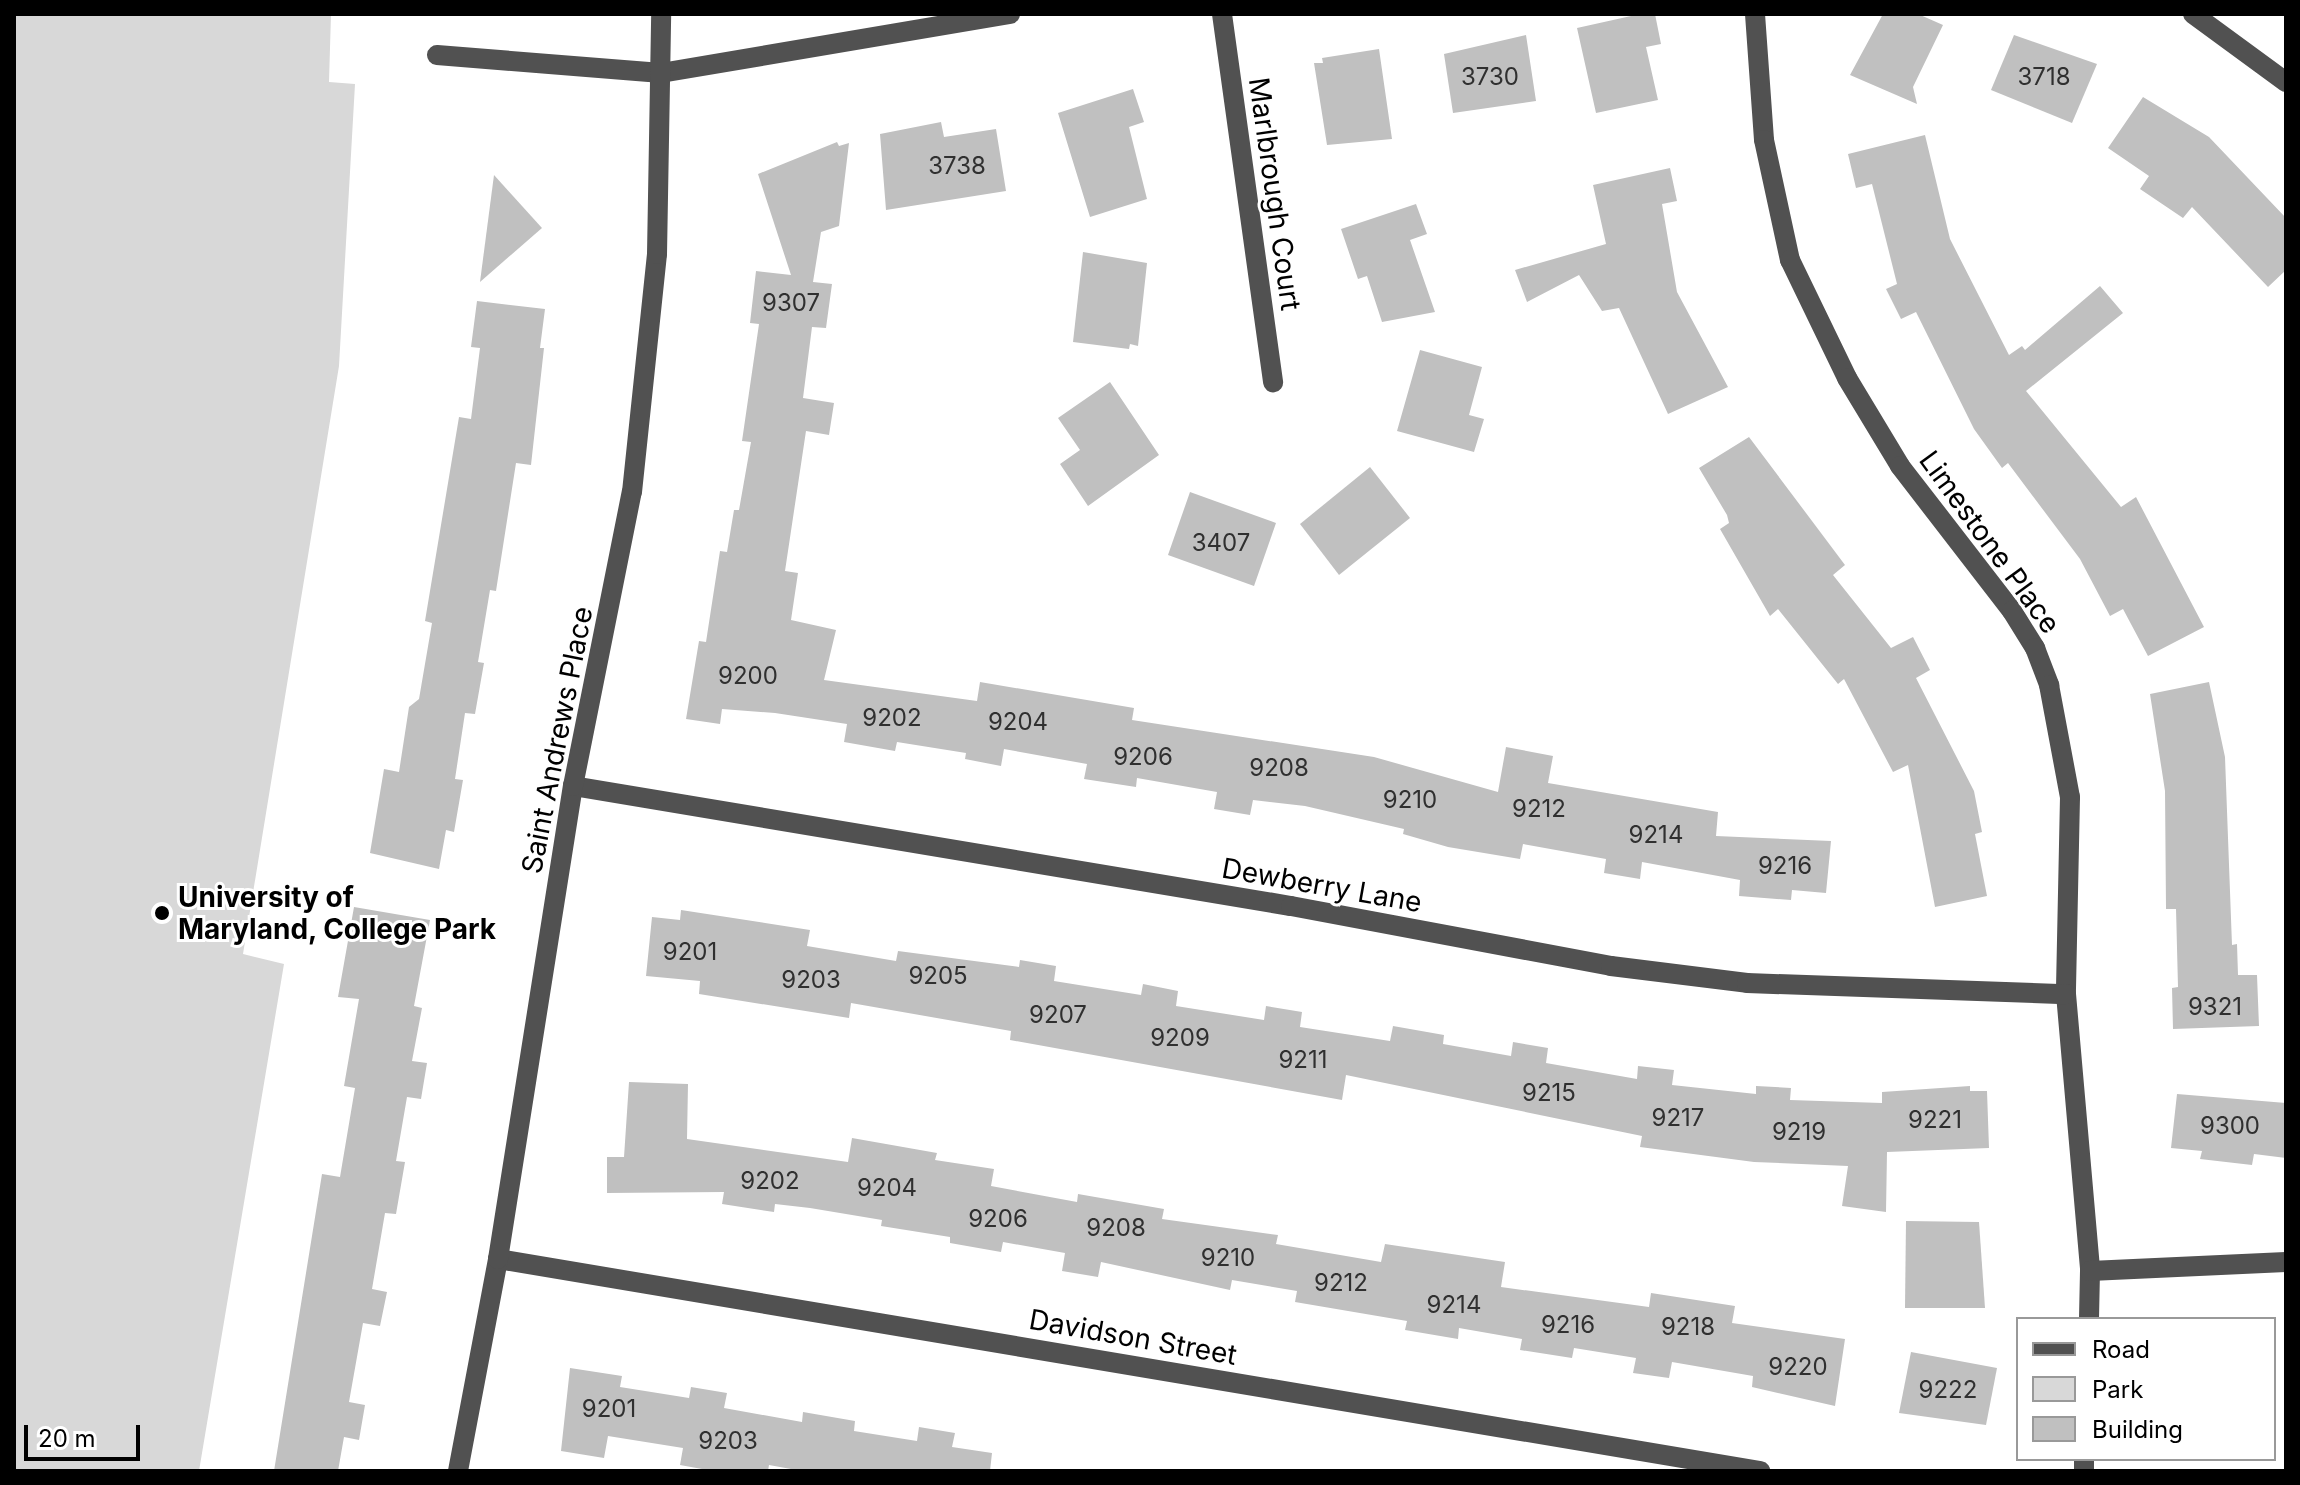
<!DOCTYPE html>
<style>
body{margin:0}
#map{position:relative;width:2300px;height:1485px;overflow:hidden;background:#fff;font-family:Inter,sans-serif}
div>[style]{position:absolute}
.green>*{inset:0;background:#d8d8d8}
.building>*{inset:0;background:#c0c0c0}
.minor>*{height:20px;margin:-10px;padding:0 10px;transform-origin:10px;border-radius:10px;background:#515151}
.dots>*{width:22px;height:22px;translate:-50% -50%;box-sizing:border-box;border:4px solid #fff;border-radius:50%}
span{translate:-50% -50%;white-space:nowrap;text-align:center;line-height:1.15;-webkit-text-stroke:6px #fff;paint-order:stroke}
.number-label{font-size:24px;color:#303030}
.number-label span{-webkit-text-stroke-width:0}
.street-label{font-size:28px;color:#000}
.poi-label{font-size:28px;color:#000;font-weight:700}
.left{translate:0 -50%;text-align:left}
.frame{position:absolute;inset:0;border:16px solid #000;pointer-events:none}
.legend{position:absolute;left:2016px;top:1317px;width:260px;height:144px;box-sizing:border-box;background:#fff;border:2px solid #999;margin:0;padding:10px 14px;list-style:none;font-size:24px;color:#000}
.legend li{display:flex;align-items:center;gap:16px;height:40px}
.legend b{width:40px;border:2px solid #999}
.scale{position:absolute;left:24px;top:1425px;width:116px;height:36px;box-sizing:border-box;border:4px solid #000;border-top:0;padding-left:10px;font-size:24px;line-height:28px;white-space:nowrap;color:#000;-webkit-text-stroke:6px #fff;paint-order:stroke}
</style>
<div id="map">
<div class="green">
<div style="clip-path:polygon(14px 14px,331px 14px,329px 82px,355px 84px,339px 366px,243px 954px,284px 964px,199px 1471px,14px 1471px)"></div>
</div>
<div class="building">
<div style="clip-path:polygon(1640px 14px,1655px 14px,1661px 44px,1646px 47px,1658px 100px,1596px 113px,1577px 28px)"></div>
<div style="clip-path:polygon(1883px 14px,1918px 14px,1943px 25px,1913px 87px,1917px 104px,1850px 75px)"></div>
<div style="clip-path:polygon(1526px 35px,1536px 101px,1453px 113px,1444px 54px)"></div>
<div style="clip-path:polygon(2014px 35px,2097px 64px,2072px 123px,1991px 90px)"></div>
<div style="clip-path:polygon(1379px 49px,1392px 139px,1327px 145px,1314px 63px,1323px 63px,1322px 58px)"></div>
<div style="clip-path:polygon(1133px 89px,1144px 122px,1129px 127px,1147px 199px,1090px 217px,1058px 113px)"></div>
<div style="clip-path:polygon(2143px 97px,2209px 137px,2286px 218px,2286px 270px,2268px 287px,2192px 207px,2183px 218px,2140px 189px,2149px 176px,2108px 148px)"></div>
<div style="clip-path:polygon(941px 122px,944px 137px,996px 129px,1006px 191px,886px 210px,880px 134px)"></div>
<div style="clip-path:polygon(1925px 135px,1950px 239px,2009px 355px,2022px 346px,2025px 350px,2100px 286px,2123px 313px,2026px 391px,2121px 507px,2136px 497px,2204px 627px,2148px 656px,2123px 609px,2110px 616px,2080px 559px,2008px 463px,2002px 468px,1974px 429px,1916px 312px,1901px 319px,1886px 289px,1897px 284px,1872px 184px,1856px 188px,1848px 154px)"></div>
<div style="clip-path:polygon(837px 142px,839px 146px,849px 143px,839px 226px,821px 232px,813px 282px,832px 284px,826px 328px,812px 327px,803px 398px,834px 403px,829px 435px,806px 431px,785px 571px,798px 573px,791px 620px,836px 630px,824px 680px,977px 701px,980px 682px,1134px 708px,1132px 720px,1374px 757px,1498px 792px,1506px 747px,1553px 756px,1548px 783px,1718px 812px,1716px 836px,1831px 841px,1826px 893px,1792px 890px,1791px 900px,1739px 896px,1740px 880px,1642px 862px,1640px 879px,1604px 873px,1606px 859px,1523px 844px,1520px 859px,1448px 847px,1403px 834px,1404px 829px,1305px 806px,1253px 800px,1250px 815px,1214px 809px,1217px 792px,1137px 778px,1136px 787px,1084px 779px,1087px 764px,1004px 749px,1001px 766px,965px 759px,966px 753px,897px 742px,895px 751px,844px 742px,847px 724px,775px 713px,722px 709px,720px 724px,686px 719px,699px 641px,706px 642px,720px 551px,727px 552px,734px 510px,739px 510px,751px 442px,742px 441px,759px 324px,750px 323px,756px 271px,791px 275px,758px 174px)"></div>
<div style="clip-path:polygon(1670px 168px,1677px 201px,1662px 204px,1677px 292px,1728px 387px,1668px 414px,1619px 308px,1602px 311px,1579px 275px,1527px 302px,1515px 270px,1606px 244px,1593px 185px)"></div>
<div style="clip-path:polygon(494px 175px,542px 228px,480px 282px)"></div>
<div style="clip-path:polygon(1416px 204px,1427px 234px,1410px 240px,1435px 312px,1382px 322px,1367px 276px,1358px 279px,1341px 229px)"></div>
<div style="clip-path:polygon(1083px 252px,1147px 263px,1138px 346px,1130px 344px,1129px 349px,1073px 342px)"></div>
<div style="clip-path:polygon(477px 301px,545px 309px,540px 348px,544px 348px,531px 465px,516px 463px,496px 591px,490px 590px,478px 662px,484px 663px,475px 714px,465px 713px,455px 779px,463px 780px,454px 832px,446px 830px,439px 869px,370px 853px,384px 769px,399px 772px,409px 707px,419px 699px,432px 623px,425px 621px,459px 417px,471px 419px,480px 348px,471px 347px)"></div>
<div style="clip-path:polygon(1420px 350px,1482px 367px,1469px 415px,1484px 419px,1474px 452px,1397px 431px)"></div>
<div style="clip-path:polygon(1110px 382px,1159px 455px,1088px 506px,1060px 464px,1080px 450px,1058px 418px)"></div>
<div style="clip-path:polygon(1749px 437px,1845px 565px,1833px 575px,1891px 648px,1913px 637px,1930px 670px,1916px 678px,1974px 791px,1982px 832px,1975px 834px,1987px 896px,1935px 907px,1908px 765px,1893px 772px,1844px 679px,1838px 684px,1778px 609px,1770px 616px,1720px 529px,1729px 523px,1727px 515px,1699px 468px)"></div>
<div style="clip-path:polygon(1370px 467px,1410px 518px,1339px 575px,1300px 524px)"></div>
<div style="clip-path:polygon(1190px 492px,1276px 523px,1254px 586px,1168px 555px)"></div>
<div style="clip-path:polygon(2209px 682px,2225px 757px,2232px 945px,2237px 944px,2238px 975px,2257px 975px,2259px 1026px,2173px 1029px,2172px 988px,2178px 987px,2176px 909px,2166px 909px,2165px 791px,2150px 694px)"></div>
<div style="clip-path:polygon(354px 907px,430px 920px,414px 1006px,422px 1008px,412px 1061px,427px 1063px,421px 1099px,407px 1097px,396px 1161px,405px 1162px,396px 1214px,385px 1213px,372px 1289px,387px 1292px,380px 1326px,363px 1323px,349px 1402px,365px 1405px,359px 1440px,344px 1437px,338px 1471px,274px 1471px,322px 1174px,340px 1177px,355px 1088px,344px 1086px,359px 999px,338px 997px)"></div>
<div style="clip-path:polygon(681px 910px,810px 930px,807px 946px,896px 961px,898px 951px,1019px 967px,1020px 960px,1056px 966px,1054px 981px,1141px 995px,1143px 984px,1178px 991px,1176px 1006px,1264px 1020px,1266px 1006px,1302px 1012px,1300px 1027px,1390px 1041px,1393px 1026px,1444px 1035px,1443px 1044px,1511px 1056px,1513px 1042px,1548px 1048px,1546px 1063px,1637px 1079px,1638px 1066px,1674px 1070px,1672px 1085px,1756px 1094px,1756px 1086px,1791px 1088px,1790px 1100px,1882px 1103px,1882px 1092px,1970px 1086px,1970px 1091px,1987px 1091px,1989px 1148px,1887px 1152px,1886px 1212px,1842px 1206px,1848px 1166px,1754px 1162px,1640px 1147px,1642px 1136px,1346px 1075px,1342px 1100px,1010px 1040px,1011px 1031px,851px 1003px,849px 1018px,699px 994px,700px 981px,646px 976px,652px 917px,680px 920px)"></div>
<div style="clip-path:polygon(629px 1082px,688px 1084px,687px 1139px,848px 1162px,852px 1138px,937px 1153px,935px 1160px,994px 1169px,991px 1186px,1077px 1202px,1078px 1194px,1164px 1209px,1162px 1219px,1278px 1235px,1276px 1244px,1381px 1262px,1385px 1244px,1505px 1262px,1501px 1287px,1649px 1307px,1651px 1293px,1735px 1306px,1732px 1323px,1845px 1339px,1835px 1406px,1752px 1387px,1753px 1376px,1672px 1362px,1669px 1378px,1633px 1373px,1636px 1358px,1574px 1348px,1572px 1358px,1520px 1350px,1522px 1339px,1459px 1328px,1458px 1339px,1405px 1330px,1407px 1321px,1295px 1302px,1297px 1291px,1232px 1280px,1230px 1290px,1101px 1262px,1098px 1277px,1062px 1271px,1065px 1253px,1003px 1242px,1001px 1252px,950px 1243px,950px 1237px,881px 1226px,882px 1220px,810px 1208px,775px 1204px,774px 1212px,722px 1204px,724px 1192px,607px 1193px,607px 1157px,624px 1157px)"></div>
<div style="clip-path:polygon(2177px 1094px,2286px 1103px,2286px 1158px,2254px 1154px,2252px 1165px,2200px 1159px,2202px 1151px,2171px 1148px)"></div>
<div style="clip-path:polygon(1906px 1221px,1979px 1222px,1985px 1308px,1905px 1308px)"></div>
<div style="clip-path:polygon(1911px 1352px,1997px 1368px,1986px 1425px,1899px 1413px)"></div>
<div style="clip-path:polygon(570px 1368px,622px 1376px,620px 1387px,689px 1398px,691px 1387px,727px 1393px,724px 1408px,802px 1422px,803px 1412px,855px 1421px,854px 1431px,917px 1441px,919px 1427px,955px 1433px,952px 1447px,992px 1453px,990px 1471px,802px 1471px,769px 1465px,768px 1471px,713px 1471px,680px 1465px,683px 1448px,608px 1436px,604px 1458px,561px 1451px)"></div>
</div>
<div class="minor">
<div style="left:1222px;top:14px;width:372px;rotate:82.1deg"></div>
<div style="left:1755px;top:14px;width:126px;rotate:85.9deg"></div>
<div style="left:1764px;top:140px;width:123px;rotate:77.8deg"></div>
<div style="left:1790px;top:260px;width:131px;rotate:64.2deg"></div>
<div style="left:1847px;top:378px;width:103px;rotate:58.9deg"></div>
<div style="left:1900px;top:466px;width:183px;rotate:52.3deg"></div>
<div style="left:2012px;top:611px;width:44px;rotate:58.1deg"></div>
<div style="left:2035px;top:648px;width:40px;rotate:69deg"></div>
<div style="left:2049px;top:685px;width:114px;rotate:79.4deg"></div>
<div style="left:2070px;top:797px;width:197px;rotate:91.2deg"></div>
<div style="left:2066px;top:994px;width:278px;rotate:85deg"></div>
<div style="left:2090px;top:1271px;width:48px;rotate:91.2deg"></div>
<div style="left:2193px;top:14px;width:115px;rotate:36.2deg"></div>
<div style="left:437px;top:55px;width:225px;rotate:4.6deg"></div>
<div style="left:661px;top:73px;width:354px;rotate:-9.6deg"></div>
<div style="left:573px;top:786px;width:728px;rotate:9.49deg"></div>
<div style="left:1291px;top:906px;width:326px;rotate:10.6deg"></div>
<div style="left:1611px;top:966px;width:137px;rotate:7.1deg"></div>
<div style="left:1747px;top:983px;width:319px;rotate:2deg"></div>
<div style="left:498px;top:1259px;width:1280px;rotate:9.54deg"></div>
<div style="left:2090px;top:1271px;width:196px;rotate:-2.6deg"></div>
<div style="left:458px;top:1471px;width:216px;rotate:-79.3deg"></div>
<div style="left:498px;top:1259px;width:479px;rotate:-81deg"></div>
<div style="left:573px;top:786px;width:300px;rotate:-78.7deg"></div>
<div style="left:632px;top:492px;width:239px;rotate:-84deg"></div>
<div style="left:657px;top:254px;width:240px;rotate:-89deg"></div>
<div style="left:2084px;top:1471px;width:12px;rotate:-90deg"></div>
</div>
<div class="dots">
<div style="left:162px;top:913px;background:#000"></div>
</div>
<div class="number-label">
<span style="left:1490px;top:77px">3730</span>
<span style="left:2044px;top:77px">3718</span>
<span style="left:957px;top:166px">3738</span>
<span style="left:791px;top:303px">9307</span>
<span style="left:1221px;top:543px">3407</span>
<span style="left:748px;top:676px">9200</span>
<span style="left:892px;top:718px">9202</span>
<span style="left:1018px;top:722px">9204</span>
<span style="left:1143px;top:757px">9206</span>
<span style="left:1279px;top:768px">9208</span>
<span style="left:1410px;top:800px">9210</span>
<span style="left:1539px;top:809px">9212</span>
<span style="left:1656px;top:835px">9214</span>
<span style="left:1785px;top:866px">9216</span>
<span style="left:690px;top:952px">9201</span>
<span style="left:938px;top:976px">9205</span>
<span style="left:811px;top:980px">9203</span>
<span style="left:2215px;top:1007px">9321</span>
<span style="left:1058px;top:1015px">9207</span>
<span style="left:1180px;top:1038px">9209</span>
<span style="left:1303px;top:1060px">9211</span>
<span style="left:1549px;top:1093px">9215</span>
<span style="left:1678px;top:1118px">9217</span>
<span style="left:1935px;top:1120px">9221</span>
<span style="left:2230px;top:1126px">9300</span>
<span style="left:1799px;top:1132px">9219</span>
<span style="left:770px;top:1181px">9202</span>
<span style="left:887px;top:1188px">9204</span>
<span style="left:998px;top:1219px">9206</span>
<span style="left:1116px;top:1228px">9208</span>
<span style="left:1228px;top:1258px">9210</span>
<span style="left:1341px;top:1283px">9212</span>
<span style="left:1454px;top:1305px">9214</span>
<span style="left:1568px;top:1325px">9216</span>
<span style="left:1688px;top:1327px">9218</span>
<span style="left:1798px;top:1367px">9220</span>
<span style="left:1948px;top:1390px">9222</span>
<span style="left:609px;top:1409px">9201</span>
<span style="left:728px;top:1441px">9203</span>
</div>
<div class="street-label">
<span style="left:1275px;top:194px;rotate:82deg">Marlbrough Court</span>
<span style="left:1990px;top:542px;rotate:54deg">Limestone Place</span>
<span style="left:557px;top:740px;rotate:-79deg">Saint Andrews Place</span>
<span style="left:1322px;top:885px;rotate:10deg">Dewberry Lane</span>
<span style="left:1133px;top:1337px;rotate:10deg">Davidson Street</span>
</div>
<div class="poi-label">
<span class="left" style="left:178px;top:913px">University of<br>Maryland, College Park</span>
</div>
<div class="frame"></div>
<ul class="legend">
<li><b style="height:10px;background:#515151"></b>Road</li>
<li><b style="height:22px;background:#d8d8d8"></b>Park</li>
<li><b style="height:22px;background:#c0c0c0"></b>Building</li>
</ul>
<div class="scale">20 m</div>
</div>
